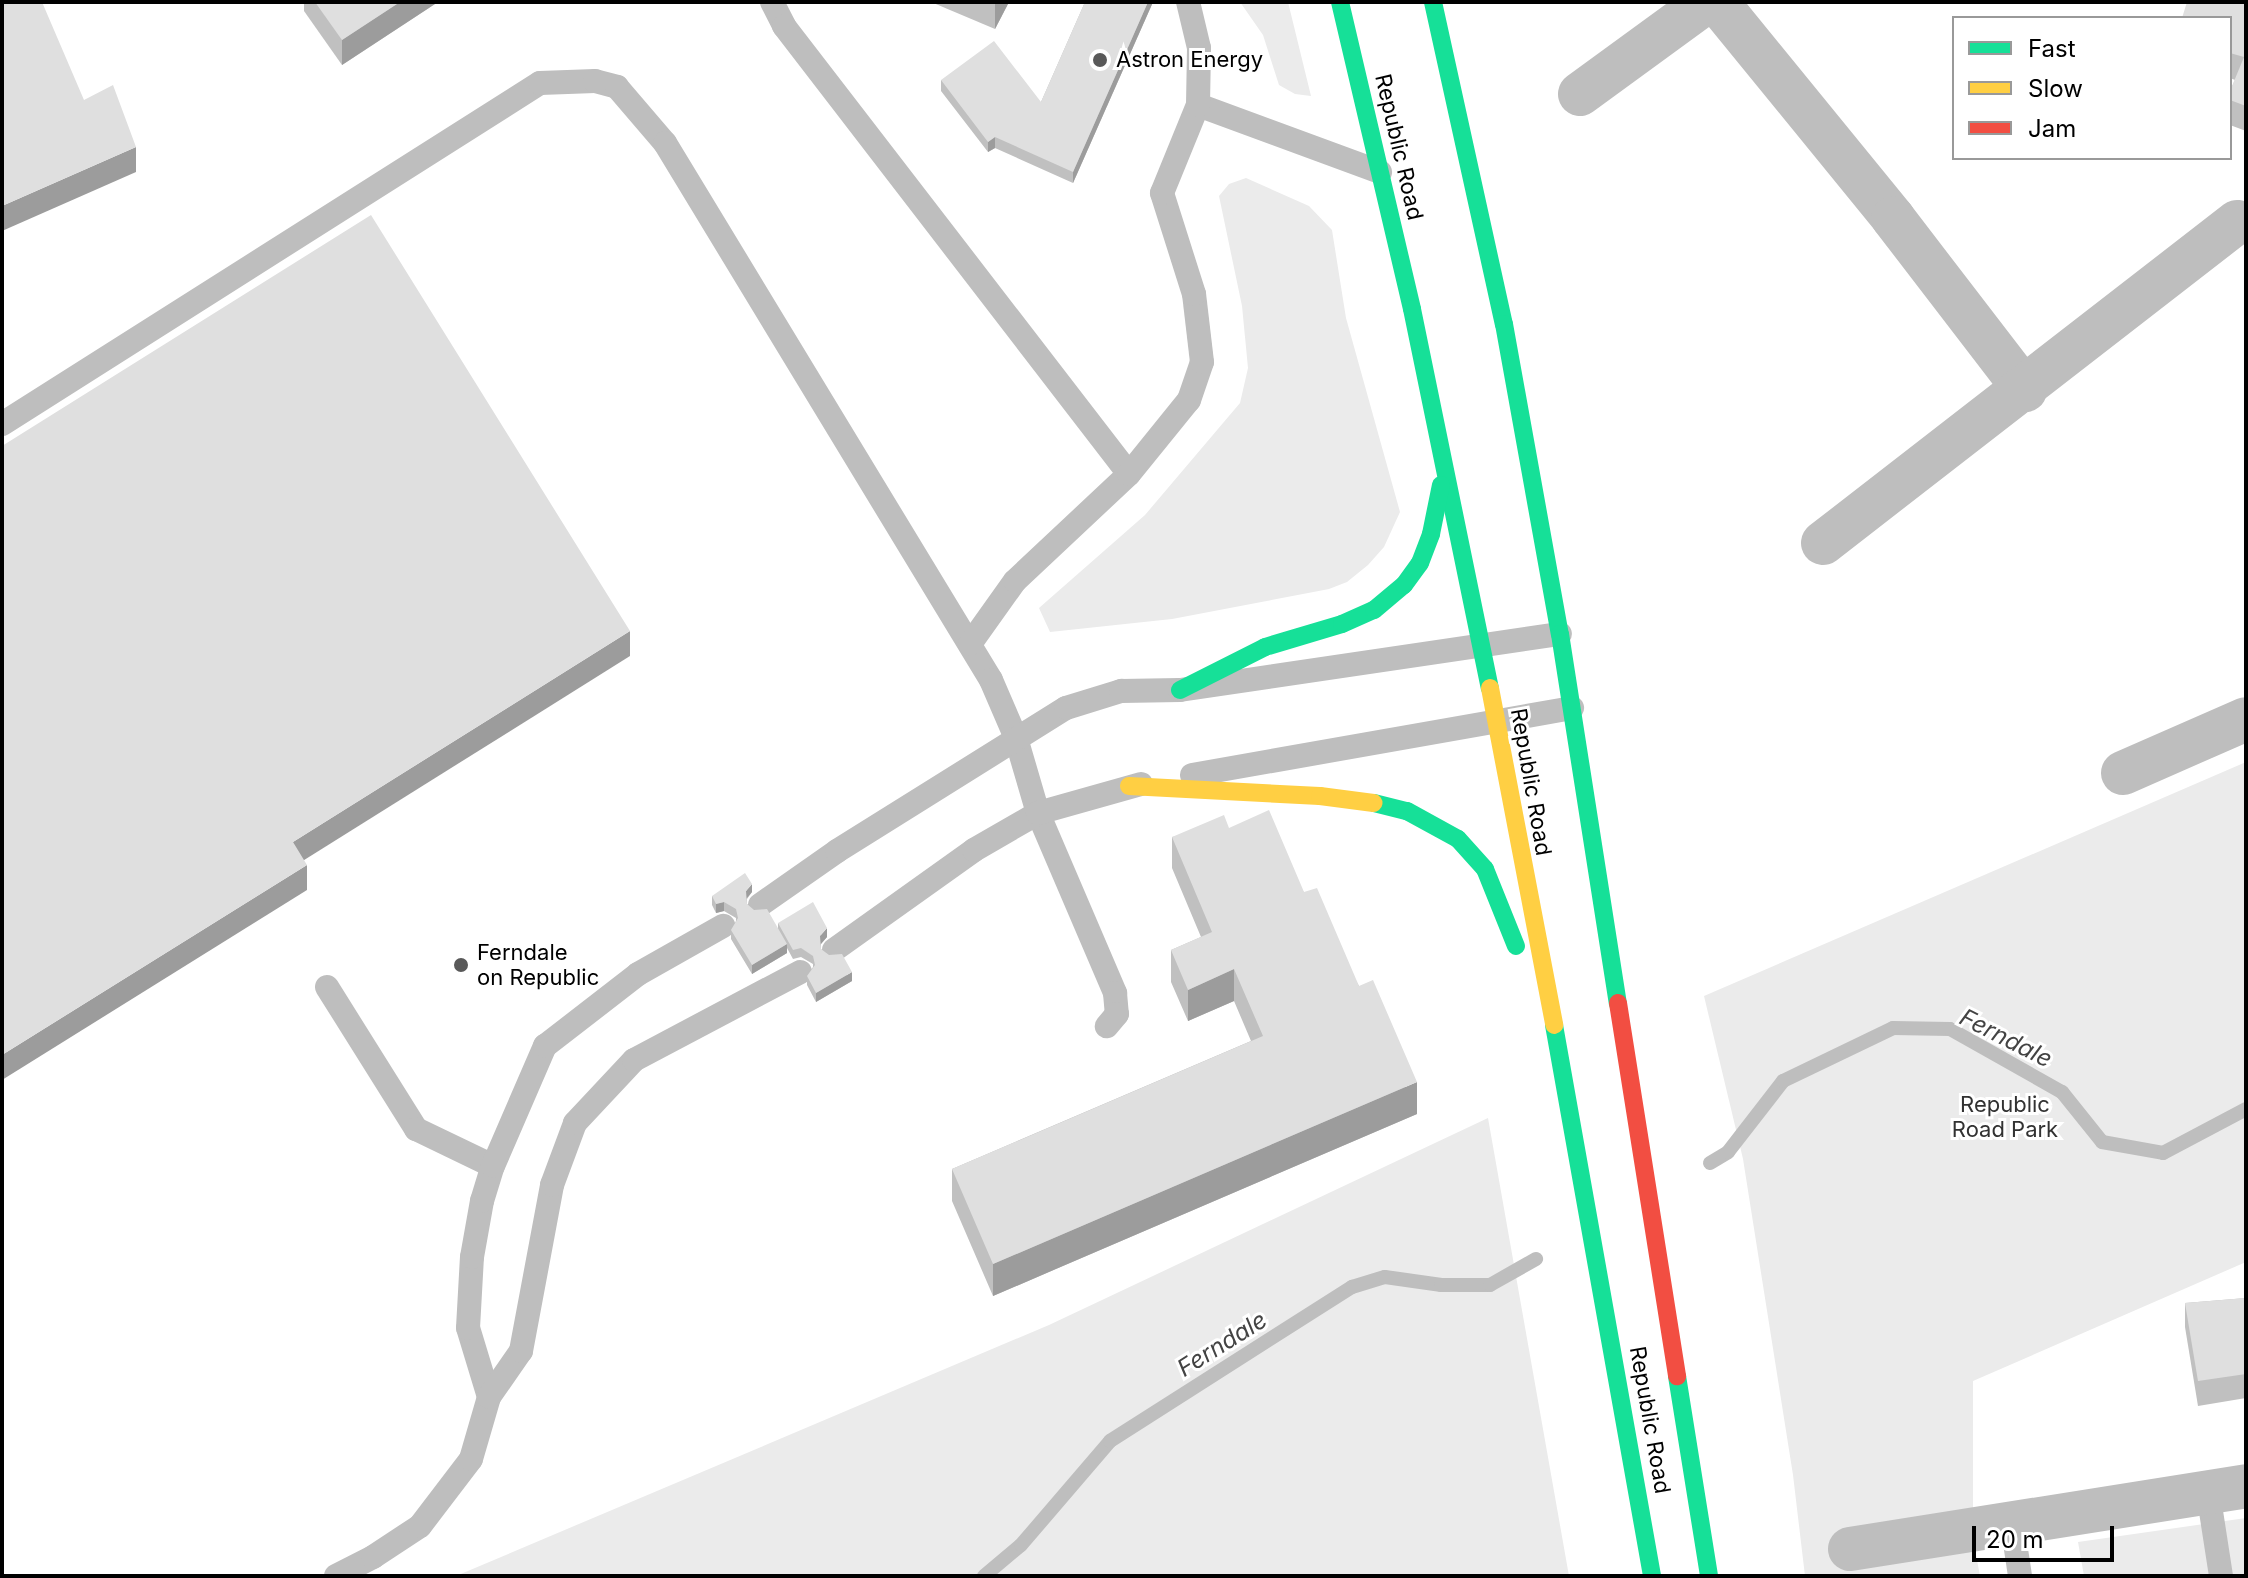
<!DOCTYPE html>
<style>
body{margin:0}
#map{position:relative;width:2248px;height:1578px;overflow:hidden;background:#fff;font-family:Inter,sans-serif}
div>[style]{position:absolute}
.green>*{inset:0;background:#ebebeb}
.stream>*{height:14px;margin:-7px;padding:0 7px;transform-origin:7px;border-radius:7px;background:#bebebe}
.lane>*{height:24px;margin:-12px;padding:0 12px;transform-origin:12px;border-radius:12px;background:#bebebe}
.street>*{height:44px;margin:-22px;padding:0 22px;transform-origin:22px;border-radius:22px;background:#bebebe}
.fast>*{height:18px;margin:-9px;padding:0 9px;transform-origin:9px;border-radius:9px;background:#16e098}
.slow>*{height:18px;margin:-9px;padding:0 9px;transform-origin:9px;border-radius:9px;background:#ffcf43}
.jam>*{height:18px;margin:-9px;padding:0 9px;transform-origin:9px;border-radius:9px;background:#f24e42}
.wall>*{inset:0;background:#c0c0c0}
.shaded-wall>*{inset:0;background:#9c9c9c}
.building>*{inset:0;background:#dfdfdf}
.dots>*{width:22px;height:22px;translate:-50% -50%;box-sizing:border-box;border:4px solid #fff;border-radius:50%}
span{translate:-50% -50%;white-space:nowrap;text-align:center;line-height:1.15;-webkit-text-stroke:6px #fff;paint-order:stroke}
.poi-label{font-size:22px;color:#000}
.left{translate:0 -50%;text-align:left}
.street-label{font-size:22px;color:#000}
.park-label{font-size:22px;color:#323232}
.water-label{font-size:24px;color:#434343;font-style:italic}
.frame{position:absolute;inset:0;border:4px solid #000;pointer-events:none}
.legend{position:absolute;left:1952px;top:16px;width:280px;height:144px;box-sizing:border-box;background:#fff;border:2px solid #999;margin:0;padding:10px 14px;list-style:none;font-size:24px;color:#000}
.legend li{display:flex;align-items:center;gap:16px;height:40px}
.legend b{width:40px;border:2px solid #999}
.scale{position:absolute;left:1972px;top:1526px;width:142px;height:36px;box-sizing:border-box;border:4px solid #000;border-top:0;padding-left:10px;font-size:24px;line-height:28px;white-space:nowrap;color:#000;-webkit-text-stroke:6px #fff;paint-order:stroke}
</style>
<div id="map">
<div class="green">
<div style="clip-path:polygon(1240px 2px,1288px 2px,1311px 96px,1295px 94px,1279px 85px,1263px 35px)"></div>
<div style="clip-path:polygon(1246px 178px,1309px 206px,1332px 230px,1346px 318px,1400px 512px,1384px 547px,1368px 565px,1347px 582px,1329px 589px,1172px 619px,1050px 632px,1039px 608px,1145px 515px,1240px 403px,1248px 368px,1242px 306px,1219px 196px,1229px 184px)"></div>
<div style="clip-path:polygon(2246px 762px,2246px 1262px,1973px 1381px,1973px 1539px,1980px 1576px,1805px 1576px,1793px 1475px,1743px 1159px,1704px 996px)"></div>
<div style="clip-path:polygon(1488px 1118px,1569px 1576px,456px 1576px,1049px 1325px)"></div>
<div style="clip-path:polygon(2246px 1518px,2246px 1576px,2084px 1576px,2078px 1542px)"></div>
</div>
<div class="stream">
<div style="left:1710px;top:1163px;width:21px;rotate:-31deg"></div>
<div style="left:1728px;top:1152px;width:90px;rotate:-52.2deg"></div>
<div style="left:1783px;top:1081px;width:122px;rotate:-25.7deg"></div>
<div style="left:1893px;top:1028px;width:57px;rotate:1deg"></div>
<div style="left:1950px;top:1029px;width:129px;rotate:29.4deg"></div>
<div style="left:2062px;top:1092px;width:64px;rotate:51.3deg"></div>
<div style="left:2102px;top:1142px;width:62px;rotate:10.2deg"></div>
<div style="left:2163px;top:1153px;width:94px;rotate:-27.9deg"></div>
<div style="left:984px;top:1576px;width:48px;rotate:-40deg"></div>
<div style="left:1021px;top:1545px;width:137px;rotate:-49.4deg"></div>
<div style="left:1110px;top:1441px;width:287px;rotate:-32.5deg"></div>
<div style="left:1352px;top:1287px;width:34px;rotate:-17deg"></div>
<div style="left:1385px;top:1277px;width:57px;rotate:8.1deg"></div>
<div style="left:1441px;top:1285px;width:49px"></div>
<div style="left:1490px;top:1285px;width:53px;rotate:-29.5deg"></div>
</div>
<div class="lane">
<div style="left:772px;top:2px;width:27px;rotate:63deg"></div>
<div style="left:784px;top:26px;width:565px;rotate:52.4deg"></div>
<div style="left:1198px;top:105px;width:194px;rotate:20.2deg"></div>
<div style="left:2px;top:424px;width:637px;rotate:-32.37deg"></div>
<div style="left:540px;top:83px;width:55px;rotate:-2.1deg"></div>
<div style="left:595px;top:81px;width:23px;rotate:15deg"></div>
<div style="left:617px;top:87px;width:74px;rotate:49.4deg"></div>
<div style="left:665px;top:143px;width:628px;rotate:58.74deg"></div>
<div style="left:991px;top:680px;width:63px;rotate:66.7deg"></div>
<div style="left:1016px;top:738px;width:78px;rotate:73.7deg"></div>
<div style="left:1038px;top:813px;width:196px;rotate:66.8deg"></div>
<div style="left:1115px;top:993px;width:21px;rotate:85deg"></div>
<div style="left:1117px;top:1014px;width:16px;rotate:130deg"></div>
<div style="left:970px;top:644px;width:77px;rotate:-54.5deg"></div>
<div style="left:1015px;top:581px;width:156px;rotate:-43.2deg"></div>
<div style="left:1129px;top:474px;width:95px;rotate:-51deg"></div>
<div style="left:1189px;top:400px;width:40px;rotate:-71.1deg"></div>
<div style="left:1202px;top:362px;width:68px;rotate:-96.7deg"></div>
<div style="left:1194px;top:294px;width:106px;rotate:-107.6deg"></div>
<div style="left:1162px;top:193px;width:95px;rotate:-67.8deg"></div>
<div style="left:1198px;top:105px;width:57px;rotate:-89deg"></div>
<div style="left:1199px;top:48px;width:47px;rotate:-103.4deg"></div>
<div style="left:1192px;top:775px;width:386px;rotate:-10deg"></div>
<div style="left:760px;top:905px;width:94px;rotate:-35deg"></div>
<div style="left:837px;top:851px;width:270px;rotate:-32deg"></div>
<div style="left:1066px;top:708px;width:58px;rotate:-17.2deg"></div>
<div style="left:1121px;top:691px;width:59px;rotate:-1deg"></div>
<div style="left:1180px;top:690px;width:384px;rotate:-8.4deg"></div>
<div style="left:834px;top:950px;width:172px;rotate:-35.5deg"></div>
<div style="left:974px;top:850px;width:74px;rotate:-30deg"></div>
<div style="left:1038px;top:813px;width:107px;rotate:-15.7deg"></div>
<div style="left:327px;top:987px;width:168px;rotate:57.9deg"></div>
<div style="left:416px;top:1129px;width:85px;rotate:25.7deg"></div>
<div style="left:489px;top:1397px;width:72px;rotate:-106.9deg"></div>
<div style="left:468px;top:1328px;width:71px;rotate:-86.8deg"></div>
<div style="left:472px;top:1257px;width:57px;rotate:-79.9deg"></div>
<div style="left:482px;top:1201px;width:37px;rotate:-73deg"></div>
<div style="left:493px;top:1166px;width:131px;rotate:-66.6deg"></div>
<div style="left:545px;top:1046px;width:118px;rotate:-37.7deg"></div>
<div style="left:638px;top:974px;width:98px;rotate:-29.5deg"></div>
<div style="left:2208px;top:1492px;width:85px;rotate:81.2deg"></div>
<div style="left:2012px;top:1523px;width:54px;rotate:81.4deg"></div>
<div style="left:336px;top:1576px;width:42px;rotate:-27.2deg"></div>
<div style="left:373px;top:1557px;width:56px;rotate:-33.4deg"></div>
<div style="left:420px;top:1526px;width:84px;rotate:-52.7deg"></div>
<div style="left:471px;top:1459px;width:65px;rotate:-73.8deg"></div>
<div style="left:489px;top:1397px;width:56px;rotate:-55.2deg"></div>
<div style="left:521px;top:1351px;width:169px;rotate:-79.4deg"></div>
<div style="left:552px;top:1185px;width:66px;rotate:-69.6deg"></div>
<div style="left:575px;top:1123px;width:86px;rotate:-46.9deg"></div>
<div style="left:634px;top:1060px;width:188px;rotate:-27.9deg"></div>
</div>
<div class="street">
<div style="left:1717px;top:2px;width:279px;rotate:50.8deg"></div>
<div style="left:1893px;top:218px;width:217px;rotate:52.5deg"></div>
<div style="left:1580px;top:94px;width:156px;rotate:-36.1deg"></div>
<div style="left:1823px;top:543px;width:524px;rotate:-37.79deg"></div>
<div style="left:2123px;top:773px;width:134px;rotate:-23.7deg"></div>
<div style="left:1850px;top:1549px;width:401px;rotate:-9deg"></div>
</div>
<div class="fast">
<div style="left:1340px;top:2px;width:315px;rotate:76.8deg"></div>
<div style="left:1412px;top:309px;width:387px;rotate:78.4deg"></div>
<div style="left:1433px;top:2px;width:330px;rotate:77.6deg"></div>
<div style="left:1504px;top:324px;width:315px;rotate:79.8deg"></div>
<div style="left:1560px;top:634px;width:374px;rotate:81.1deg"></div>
<div style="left:1180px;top:690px;width:95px;rotate:-26.8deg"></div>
<div style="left:1265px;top:647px;width:80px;rotate:-16.6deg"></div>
<div style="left:1342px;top:624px;width:35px;rotate:-24deg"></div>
<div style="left:1374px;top:610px;width:39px;rotate:-40deg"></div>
<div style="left:1404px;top:585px;width:27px;rotate:-54deg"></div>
<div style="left:1420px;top:563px;width:31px;rotate:-69deg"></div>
<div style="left:1431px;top:534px;width:50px;rotate:-78.5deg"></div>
<div style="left:1374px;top:803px;width:34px;rotate:14deg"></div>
<div style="left:1407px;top:811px;width:58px;rotate:28.8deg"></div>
<div style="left:1458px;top:839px;width:40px;rotate:48deg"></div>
<div style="left:1485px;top:869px;width:83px;rotate:68.1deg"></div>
<div style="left:1554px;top:1025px;width:560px;rotate:79.91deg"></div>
<div style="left:1677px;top:1376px;width:203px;rotate:80.9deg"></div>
</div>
<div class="slow">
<div style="left:1490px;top:688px;width:343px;rotate:79.2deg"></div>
<div style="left:1129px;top:786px;width:191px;rotate:3deg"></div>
<div style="left:1320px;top:796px;width:54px;rotate:7.4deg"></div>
</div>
<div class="jam">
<div style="left:1618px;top:1003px;width:378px;rotate:81deg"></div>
</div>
<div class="wall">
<div style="clip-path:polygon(304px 2px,438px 2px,342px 65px,304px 11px)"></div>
<div style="clip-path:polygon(931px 2px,1009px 2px,995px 29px)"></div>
<div style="clip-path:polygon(1085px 2px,1153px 2px,1073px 183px,995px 148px,988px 152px,941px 91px,941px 80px,1041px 102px)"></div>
<div style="clip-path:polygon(2246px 2px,2246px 131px,2230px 125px,2230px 91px,2235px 80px,2230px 78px,2230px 18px)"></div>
<div style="clip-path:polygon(1229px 828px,1304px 892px,1359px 986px,1417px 1114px,993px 1296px,952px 1201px,952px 1169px,1251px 1041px,1234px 1001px,1188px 1021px,1171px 982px,1171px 950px,1201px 937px,1172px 868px,1172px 837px)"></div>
<div style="clip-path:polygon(752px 892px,747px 899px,747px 904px,778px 929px,778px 923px,827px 937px,821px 944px,821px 949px,852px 981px,816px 1002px,807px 985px,807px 976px,813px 967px,813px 964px,801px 957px,793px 959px,787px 948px,787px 953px,752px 974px,731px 939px,731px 930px,736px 921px,736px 918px,724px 911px,716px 913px,712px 905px,712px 896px)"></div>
<div style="clip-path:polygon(2246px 1298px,2246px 1398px,2198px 1406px,2185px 1327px,2185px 1303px)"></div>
</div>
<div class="shaded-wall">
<div style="clip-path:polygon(400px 2px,438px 2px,342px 65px,342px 40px)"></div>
<div style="clip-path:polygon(996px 2px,1009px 2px,995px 29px,995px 4px)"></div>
<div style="clip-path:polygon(1148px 2px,1153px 2px,1073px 183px,1073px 172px)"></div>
<div style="clip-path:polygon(995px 137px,995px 148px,988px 152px,988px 142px)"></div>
<div style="clip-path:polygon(136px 147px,136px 172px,2px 231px,2px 206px)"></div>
<div style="clip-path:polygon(630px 631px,630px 656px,293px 867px,293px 842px)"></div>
<div style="clip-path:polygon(307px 865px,307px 890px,2px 1080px,2px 1055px)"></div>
<div style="clip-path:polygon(752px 884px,752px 892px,746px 899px,746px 891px)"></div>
<div style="clip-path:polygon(724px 902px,724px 911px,716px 913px,716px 904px)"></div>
<div style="clip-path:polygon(827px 928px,827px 937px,820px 945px,820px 936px)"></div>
<div style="clip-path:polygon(787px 944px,787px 953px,752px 974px,752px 965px)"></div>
<div style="clip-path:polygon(1234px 969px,1234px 1001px,1188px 1021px,1188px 990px)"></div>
<div style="clip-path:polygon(852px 972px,852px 981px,816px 1002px,816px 993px)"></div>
<div style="clip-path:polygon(1417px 1082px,1417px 1114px,993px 1296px,993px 1264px)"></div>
</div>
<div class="building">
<div style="clip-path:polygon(2px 2px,42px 2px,84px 100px,113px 85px,136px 147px,2px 206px,2px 129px,4px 128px,2px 123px)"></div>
<div style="clip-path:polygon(315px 2px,400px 2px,342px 40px)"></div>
<div style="clip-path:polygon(1085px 2px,1148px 2px,1073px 172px,995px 137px,988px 142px,941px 80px,994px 41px,1041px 102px)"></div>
<div style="clip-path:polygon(2187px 2px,2246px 2px,2246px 106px,2230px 100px,2230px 91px,2244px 57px,2230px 53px,2230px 18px,2182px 18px)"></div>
<div style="clip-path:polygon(371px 215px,630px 631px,293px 842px,307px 865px,2px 1055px,2px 446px)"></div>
<div style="clip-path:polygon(1269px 810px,1304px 892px,1317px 888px,1359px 986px,1373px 980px,1417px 1082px,993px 1264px,952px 1169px,1263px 1036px,1234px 969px,1188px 990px,1171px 950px,1212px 932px,1172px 837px,1224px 815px,1229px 828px)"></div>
<div style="clip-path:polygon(745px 873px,752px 884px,746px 891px,747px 904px,754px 910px,767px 909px,787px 944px,752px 965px,731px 930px,738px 918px,736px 909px,724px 902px,716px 904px,712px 896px)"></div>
<div style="clip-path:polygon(813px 902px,827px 928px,820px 936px,821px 949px,829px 955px,842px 954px,852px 972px,816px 993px,807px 976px,815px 965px,813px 956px,801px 948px,793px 950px,778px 923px)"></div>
<div style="clip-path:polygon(2246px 1298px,2246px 1374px,2198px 1381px,2185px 1303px)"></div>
</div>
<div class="dots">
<div style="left:1100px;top:60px;background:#595959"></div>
<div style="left:461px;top:965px;background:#595959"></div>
</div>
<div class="poi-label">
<span class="left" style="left:1116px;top:60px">Astron Energy</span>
<span class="left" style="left:477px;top:965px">Ferndale<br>on Republic</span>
</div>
<div class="street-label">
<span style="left:1399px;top:147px;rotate:77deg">Republic Road</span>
<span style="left:1531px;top:782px;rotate:80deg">Republic Road</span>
<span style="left:1650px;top:1420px;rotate:80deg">Republic Road</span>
</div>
<div class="park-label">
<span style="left:2005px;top:1117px">Republic<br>Road Park</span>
</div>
<div class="water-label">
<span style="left:2006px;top:1038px;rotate:27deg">Ferndale</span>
<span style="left:1222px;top:1344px;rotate:-32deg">Ferndale</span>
</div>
<div class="frame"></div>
<ul class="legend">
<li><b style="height:10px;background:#16e098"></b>Fast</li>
<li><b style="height:10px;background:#ffcf43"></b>Slow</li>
<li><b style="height:10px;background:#f24e42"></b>Jam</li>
</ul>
<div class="scale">20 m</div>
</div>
